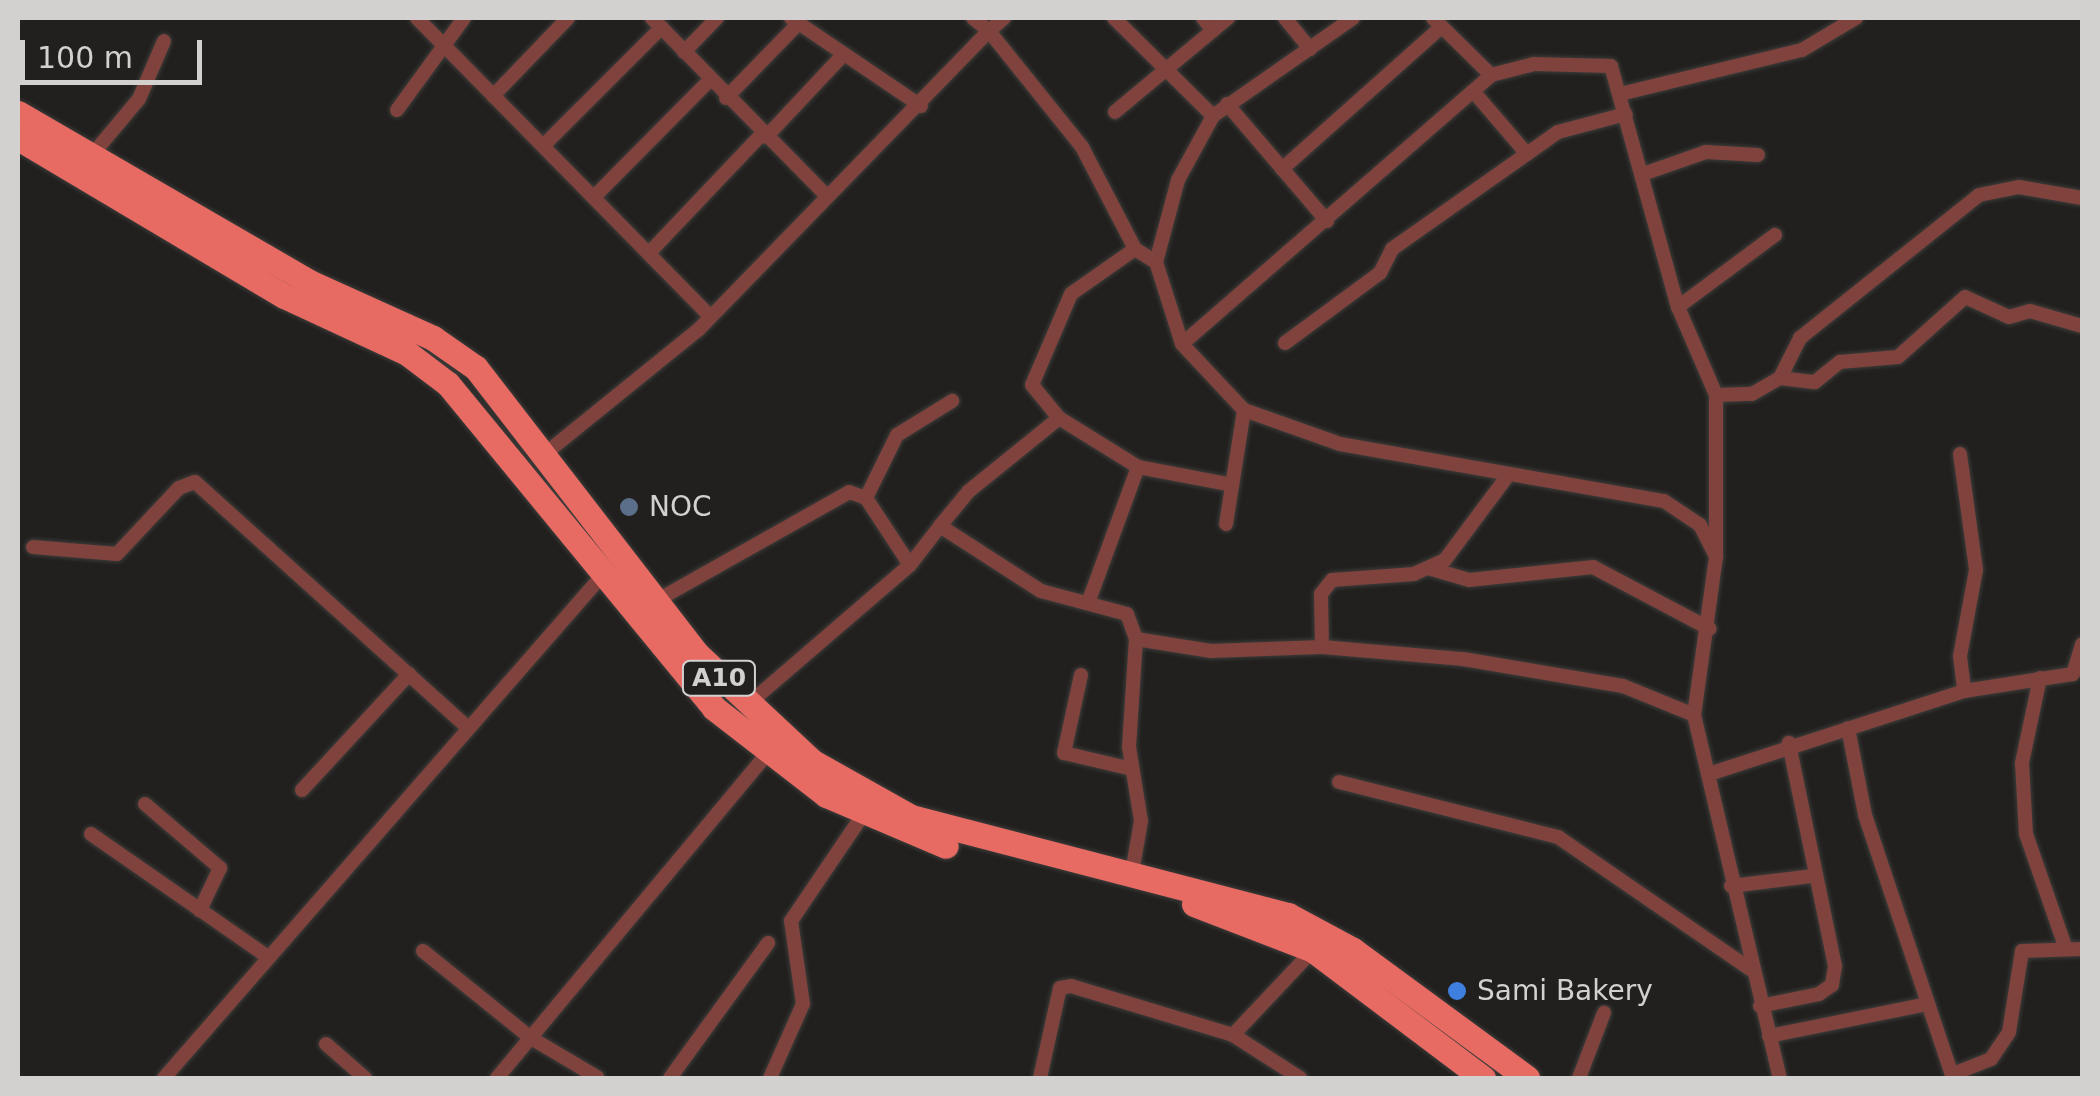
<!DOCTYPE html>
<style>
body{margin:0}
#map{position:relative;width:2100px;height:1096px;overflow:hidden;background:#21201e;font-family:"DejaVu Sans",sans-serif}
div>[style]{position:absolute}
.roads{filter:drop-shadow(0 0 2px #3d3c3a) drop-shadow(0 0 2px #3d3c3a)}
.minor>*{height:14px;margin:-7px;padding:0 7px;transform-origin:7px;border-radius:7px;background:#7f423d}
.trunk>*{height:25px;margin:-12.5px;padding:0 12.5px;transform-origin:12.5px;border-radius:12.5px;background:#e86b63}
.dots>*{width:28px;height:28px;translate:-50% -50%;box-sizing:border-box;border:5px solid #21201e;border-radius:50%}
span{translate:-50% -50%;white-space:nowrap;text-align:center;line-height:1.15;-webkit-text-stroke:8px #21201e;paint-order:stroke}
.shield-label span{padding:2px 8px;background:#21201e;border:2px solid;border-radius:8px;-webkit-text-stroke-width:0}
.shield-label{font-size:25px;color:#d2d1d0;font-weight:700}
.poi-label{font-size:28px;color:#d2d1d0}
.left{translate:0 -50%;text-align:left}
.frame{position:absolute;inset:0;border:20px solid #d2d1d0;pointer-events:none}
.scale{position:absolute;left:20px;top:40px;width:182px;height:45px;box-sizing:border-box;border:5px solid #d2d1d0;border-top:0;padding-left:12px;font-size:30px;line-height:35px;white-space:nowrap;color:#d2d1d0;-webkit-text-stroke:8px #21201e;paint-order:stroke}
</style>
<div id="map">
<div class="roads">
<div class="minor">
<div style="left:417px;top:18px;width:418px;rotate:45.5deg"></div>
<div style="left:652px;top:18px;width:250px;rotate:45.5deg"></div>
<div style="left:791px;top:18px;width:157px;rotate:34.1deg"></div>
<div style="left:973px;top:18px;width:21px;rotate:39deg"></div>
<div style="left:989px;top:31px;width:20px;rotate:-41deg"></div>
<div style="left:1114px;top:18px;width:139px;rotate:44.7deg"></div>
<div style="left:1203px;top:18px;width:16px;rotate:52deg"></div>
<div style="left:1285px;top:18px;width:40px;rotate:51deg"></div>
<div style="left:1353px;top:18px;width:171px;rotate:145deg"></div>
<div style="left:1213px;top:116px;width:73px;rotate:118.7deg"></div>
<div style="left:1178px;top:180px;width:85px;rotate:105deg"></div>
<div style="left:1156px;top:262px;width:86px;rotate:72.4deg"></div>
<div style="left:1182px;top:344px;width:91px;rotate:46.8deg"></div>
<div style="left:1244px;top:410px;width:102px;rotate:19.5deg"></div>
<div style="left:1340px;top:444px;width:329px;rotate:10deg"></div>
<div style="left:1664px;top:501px;width:43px;rotate:33.7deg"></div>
<div style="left:1700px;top:525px;width:36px;rotate:63deg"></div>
<div style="left:1716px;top:557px;width:160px;rotate:97.9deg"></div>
<div style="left:1694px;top:715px;width:373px;rotate:76.7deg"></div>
<div style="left:1433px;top:18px;width:81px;rotate:44.5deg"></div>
<div style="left:1491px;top:75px;width:44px;rotate:-14.3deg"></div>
<div style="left:1534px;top:64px;width:77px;rotate:1.5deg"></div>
<div style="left:1611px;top:66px;width:250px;rotate:74.5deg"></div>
<div style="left:1678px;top:307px;width:96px;rotate:66.6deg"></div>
<div style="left:1716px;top:395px;width:162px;rotate:90deg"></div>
<div style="left:684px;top:52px;width:47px;rotate:-45.9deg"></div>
<div style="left:1473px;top:91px;width:83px;rotate:49.4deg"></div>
<div style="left:1620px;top:94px;width:187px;rotate:-13.6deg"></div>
<div style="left:1802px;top:50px;width:63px;rotate:-30.7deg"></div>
<div style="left:493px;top:96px;width:108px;rotate:-46.1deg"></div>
<div style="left:726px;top:98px;width:105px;rotate:-45.8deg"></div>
<div style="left:1227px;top:104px;width:154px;rotate:49.5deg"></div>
<div style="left:397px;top:110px;width:114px;rotate:-53.9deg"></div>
<div style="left:1115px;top:112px;width:147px;rotate:-39.8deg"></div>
<div style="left:766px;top:137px;width:114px;rotate:-46.8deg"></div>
<div style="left:545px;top:144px;width:165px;rotate:-45deg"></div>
<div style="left:92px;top:155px;width:73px;rotate:-50deg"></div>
<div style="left:139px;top:99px;width:63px;rotate:-66.7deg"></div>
<div style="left:1282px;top:169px;width:210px;rotate:-41.7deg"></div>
<div style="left:1643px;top:174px;width:67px;rotate:-19.2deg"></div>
<div style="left:1706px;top:152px;width:52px;rotate:3.3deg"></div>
<div style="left:596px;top:195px;width:161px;rotate:-45.3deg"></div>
<div style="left:1135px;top:249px;width:78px;rotate:144.9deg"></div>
<div style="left:1071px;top:294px;width:99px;rotate:113.2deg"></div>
<div style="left:1032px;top:385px;width:43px;rotate:50.7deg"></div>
<div style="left:1059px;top:418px;width:93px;rotate:31.8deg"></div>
<div style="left:1138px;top:467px;width:96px;rotate:10.8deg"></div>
<div style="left:650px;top:252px;width:164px;rotate:-46.5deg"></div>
<div style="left:1678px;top:307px;width:121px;rotate:-36.6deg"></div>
<div style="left:1285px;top:343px;width:118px;rotate:-36.4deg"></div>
<div style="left:1380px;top:273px;width:27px;rotate:-63deg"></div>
<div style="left:1392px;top:249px;width:203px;rotate:-35.2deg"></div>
<div style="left:1558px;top:132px;width:70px;rotate:-14.8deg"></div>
<div style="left:1182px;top:344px;width:410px;rotate:-41deg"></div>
<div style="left:1780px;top:378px;width:35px;rotate:7deg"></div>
<div style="left:1815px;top:382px;width:32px;rotate:-39deg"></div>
<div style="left:1840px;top:362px;width:58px;rotate:-4.9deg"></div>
<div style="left:1898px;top:357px;width:90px;rotate:-41.8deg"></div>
<div style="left:1965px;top:297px;width:48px;rotate:24.4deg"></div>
<div style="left:2009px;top:317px;width:22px;rotate:-16deg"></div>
<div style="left:2030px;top:311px;width:54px;rotate:16.1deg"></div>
<div style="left:1716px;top:395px;width:36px;rotate:-2deg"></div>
<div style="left:1752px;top:394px;width:32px;rotate:-30deg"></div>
<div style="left:1780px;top:378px;width:45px;rotate:-63.4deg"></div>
<div style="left:1800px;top:338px;width:229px;rotate:-38.6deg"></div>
<div style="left:1979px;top:195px;width:41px;rotate:-11.3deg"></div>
<div style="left:2019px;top:187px;width:64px;rotate:9.9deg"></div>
<div style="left:1960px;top:454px;width:117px;rotate:82.1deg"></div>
<div style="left:1976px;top:570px;width:87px;rotate:100.5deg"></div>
<div style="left:1960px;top:656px;width:35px;rotate:83deg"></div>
<div style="left:541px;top:457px;width:203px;rotate:-39deg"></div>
<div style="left:699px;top:329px;width:416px;rotate:-45.8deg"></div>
<div style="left:989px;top:31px;width:149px;rotate:51.3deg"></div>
<div style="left:1082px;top:147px;width:115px;rotate:62.5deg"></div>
<div style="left:1135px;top:249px;width:25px;rotate:32deg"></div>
<div style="left:1509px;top:474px;width:107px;rotate:126.7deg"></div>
<div style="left:1445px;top:560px;width:34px;rotate:156deg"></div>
<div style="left:1414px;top:574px;width:82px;rotate:175.8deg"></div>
<div style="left:1332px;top:580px;width:18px;rotate:128deg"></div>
<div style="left:1321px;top:594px;width:53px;rotate:88.9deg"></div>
<div style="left:1322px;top:647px;width:142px;rotate:4.9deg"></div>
<div style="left:1463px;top:659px;width:162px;rotate:9.6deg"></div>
<div style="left:1623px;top:686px;width:77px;rotate:22.2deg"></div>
<div style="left:866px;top:498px;width:70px;rotate:-63.8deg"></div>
<div style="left:897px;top:435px;width:65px;rotate:-31.7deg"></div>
<div style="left:1226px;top:524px;width:115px;rotate:-81deg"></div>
<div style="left:940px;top:526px;width:45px;rotate:-50.4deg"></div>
<div style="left:969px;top:491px;width:116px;rotate:-39deg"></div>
<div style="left:33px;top:547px;width:84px;rotate:4.8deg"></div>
<div style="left:117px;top:554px;width:91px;rotate:-46.8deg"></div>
<div style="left:179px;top:488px;width:17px;rotate:-21deg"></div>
<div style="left:195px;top:482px;width:365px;rotate:42deg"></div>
<div style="left:1428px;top:568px;width:43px;rotate:16.3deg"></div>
<div style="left:1469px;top:580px;width:125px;rotate:-6deg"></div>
<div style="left:1593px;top:567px;width:132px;rotate:27.9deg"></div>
<div style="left:654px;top:602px;width:224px;rotate:-29.4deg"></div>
<div style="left:849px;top:492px;width:18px;rotate:19deg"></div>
<div style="left:866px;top:498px;width:80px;rotate:56.7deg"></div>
<div style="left:1088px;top:603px;width:145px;rotate:-69.8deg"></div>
<div style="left:1081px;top:675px;width:80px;rotate:102.3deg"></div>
<div style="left:1064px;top:753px;width:70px;rotate:13.2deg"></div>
<div style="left:2040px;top:678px;width:87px;rotate:102deg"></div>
<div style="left:2022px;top:763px;width:71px;rotate:86.8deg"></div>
<div style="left:2026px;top:834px;width:122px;rotate:70.8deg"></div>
<div style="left:746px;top:706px;width:216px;rotate:-40.7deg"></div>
<div style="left:910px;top:565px;width:49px;rotate:-52.4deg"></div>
<div style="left:940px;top:526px;width:120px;rotate:32.8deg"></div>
<div style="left:1041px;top:591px;width:89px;rotate:15deg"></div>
<div style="left:1127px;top:614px;width:27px;rotate:70deg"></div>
<div style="left:1136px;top:639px;width:76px;rotate:9.1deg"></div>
<div style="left:1211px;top:651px;width:111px;rotate:-2.1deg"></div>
<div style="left:1848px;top:728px;width:89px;rotate:78.9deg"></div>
<div style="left:1865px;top:815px;width:277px;rotate:71.5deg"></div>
<div style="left:1709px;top:774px;width:268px;rotate:-18deg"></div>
<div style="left:1964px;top:691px;width:110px;rotate:-8.9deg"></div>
<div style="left:2073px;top:674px;width:31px;rotate:-73deg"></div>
<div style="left:1339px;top:782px;width:226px;rotate:14.1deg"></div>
<div style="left:1558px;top:837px;width:233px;rotate:34.5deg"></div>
<div style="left:302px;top:790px;width:158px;rotate:-47.3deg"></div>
<div style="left:145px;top:804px;width:99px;rotate:40.5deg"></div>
<div style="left:220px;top:868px;width:47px;rotate:115.5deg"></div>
<div style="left:91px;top:834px;width:216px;rotate:34.8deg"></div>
<div style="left:1132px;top:873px;width:53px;rotate:-80.2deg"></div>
<div style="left:1141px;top:821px;width:75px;rotate:-99.2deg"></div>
<div style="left:1129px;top:747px;width:108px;rotate:-86.3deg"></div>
<div style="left:1731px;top:886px;width:83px;rotate:-7deg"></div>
<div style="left:423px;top:951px;width:139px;rotate:38.9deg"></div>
<div style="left:531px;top:1038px;width:77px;rotate:30.6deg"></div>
<div style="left:1760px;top:1006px;width:60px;rotate:-11.5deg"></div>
<div style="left:1819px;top:994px;width:16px;rotate:-35deg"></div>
<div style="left:1832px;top:985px;width:19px;rotate:-81deg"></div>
<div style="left:1835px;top:966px;width:228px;rotate:-101.7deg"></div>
<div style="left:1233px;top:1035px;width:117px;rotate:-46.7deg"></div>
<div style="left:1769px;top:1036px;width:161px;rotate:-11.4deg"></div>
<div style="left:326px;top:1044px;width:52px;rotate:41.1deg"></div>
<div style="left:1953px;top:1074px;width:41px;rotate:-21.5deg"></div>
<div style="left:1991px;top:1059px;width:32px;rotate:-56deg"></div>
<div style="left:2009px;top:1032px;width:82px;rotate:-80.9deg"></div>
<div style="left:2022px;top:951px;width:60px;rotate:-1.9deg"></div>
<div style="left:164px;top:1078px;width:674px;rotate:-48.91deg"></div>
<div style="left:497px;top:1078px;width:420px;rotate:-50.2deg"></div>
<div style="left:670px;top:1078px;width:167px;rotate:-54deg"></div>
<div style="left:770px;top:1078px;width:81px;rotate:-66deg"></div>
<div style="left:803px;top:1004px;width:84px;rotate:-98.2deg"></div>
<div style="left:791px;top:921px;width:127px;rotate:-55.9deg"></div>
<div style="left:1040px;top:1078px;width:92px;rotate:-77.5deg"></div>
<div style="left:1060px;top:988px;width:11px;rotate:-10deg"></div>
<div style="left:1071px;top:986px;width:169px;rotate:16.8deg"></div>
<div style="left:1233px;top:1035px;width:80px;rotate:32.7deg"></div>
<div style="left:1579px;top:1078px;width:70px;rotate:-69deg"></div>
</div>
<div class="trunk">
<div style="left:18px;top:113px;width:337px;rotate:30.1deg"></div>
<div style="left:309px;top:282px;width:136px;rotate:24.3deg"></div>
<div style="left:433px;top:338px;width:52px;rotate:34.9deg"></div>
<div style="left:476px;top:368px;width:361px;rotate:52.3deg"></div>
<div style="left:697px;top:654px;width:158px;rotate:43deg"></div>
<div style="left:813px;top:762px;width:112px;rotate:29.3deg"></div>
<div style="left:911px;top:817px;width:390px;rotate:14.6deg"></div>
<div style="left:1288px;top:915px;width:74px;rotate:28.3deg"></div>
<div style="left:1353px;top:950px;width:216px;rotate:36.3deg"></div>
<div style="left:18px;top:138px;width:309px;rotate:30.7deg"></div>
<div style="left:284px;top:296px;width:136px;rotate:24.9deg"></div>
<div style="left:407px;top:353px;width:51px;rotate:37.1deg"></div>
<div style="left:448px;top:384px;width:419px;rotate:50.6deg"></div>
<div style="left:714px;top:708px;width:142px;rotate:37.8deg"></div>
<div style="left:826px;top:795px;width:130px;rotate:23deg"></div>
<div style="left:1194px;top:904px;width:128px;rotate:21.1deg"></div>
<div style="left:1313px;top:950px;width:213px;rotate:37deg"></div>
</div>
</div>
<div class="dots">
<div style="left:629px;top:507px;background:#5c6f8a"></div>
<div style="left:1457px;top:991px;background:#3f7fe0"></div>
</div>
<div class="shield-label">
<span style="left:719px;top:678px">A10</span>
</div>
<div class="poi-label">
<span class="left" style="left:649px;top:507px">NOC</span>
<span class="left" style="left:1477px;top:991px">Sami Bakery</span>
</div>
<div class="frame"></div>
<div class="scale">100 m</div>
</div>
